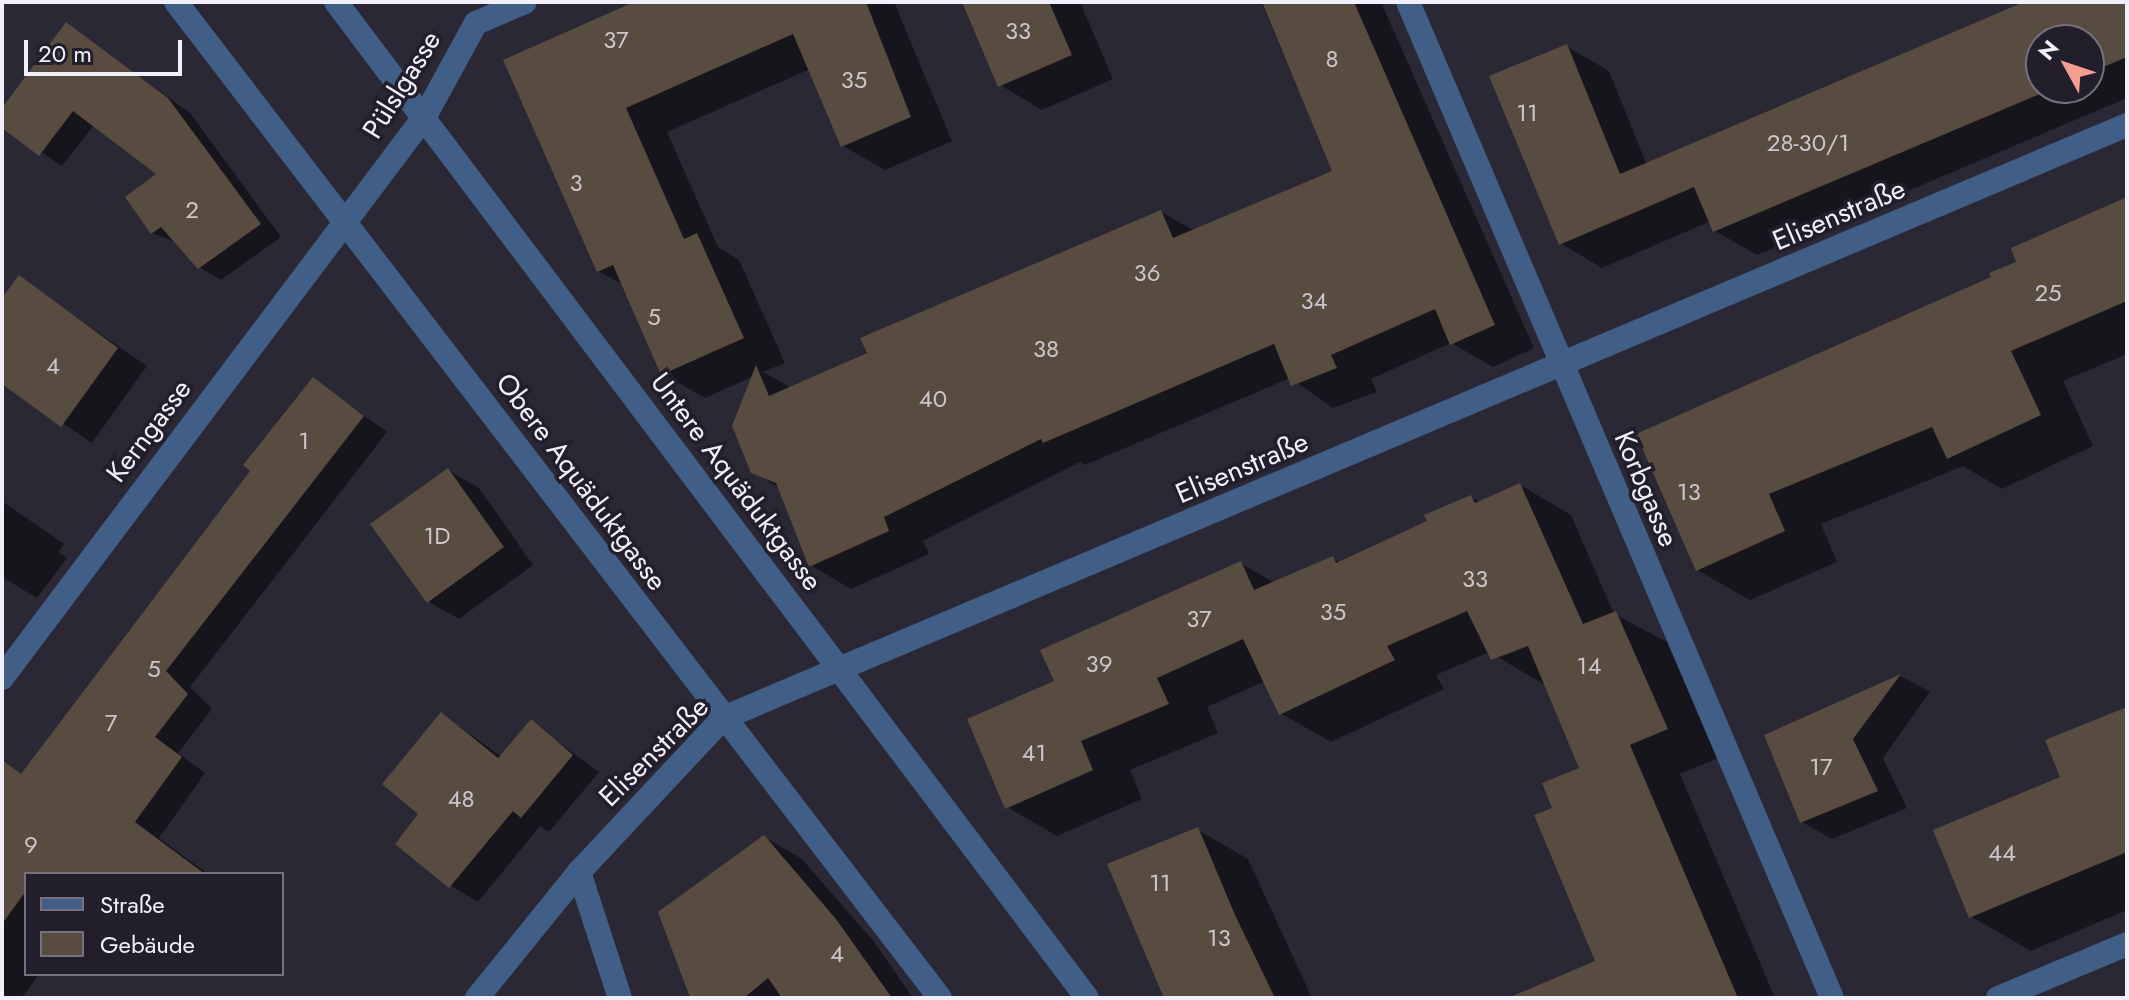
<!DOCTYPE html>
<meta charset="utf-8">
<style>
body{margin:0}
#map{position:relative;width:2129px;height:1000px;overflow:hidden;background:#2b2836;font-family:Jost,sans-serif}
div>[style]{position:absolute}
.shadow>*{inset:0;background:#0007}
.building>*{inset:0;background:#584b3f}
.street>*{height:24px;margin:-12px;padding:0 12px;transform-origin:12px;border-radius:12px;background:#415e86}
span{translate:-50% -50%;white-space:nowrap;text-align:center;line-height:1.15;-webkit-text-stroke:7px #221e2c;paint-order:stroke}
.number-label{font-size:24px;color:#cbc6ca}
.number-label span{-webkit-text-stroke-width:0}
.street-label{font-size:28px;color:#f1eff9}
.frame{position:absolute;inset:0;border:4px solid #f1eff9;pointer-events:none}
.legend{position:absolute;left:24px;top:872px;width:260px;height:104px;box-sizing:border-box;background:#221e2c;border:2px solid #75727e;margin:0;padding:10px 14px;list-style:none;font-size:24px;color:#f1eff9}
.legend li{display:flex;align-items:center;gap:16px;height:40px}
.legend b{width:40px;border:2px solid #75727e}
.north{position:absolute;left:2025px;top:24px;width:80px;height:80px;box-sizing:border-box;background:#221e2c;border:2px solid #75727e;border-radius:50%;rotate:310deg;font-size:22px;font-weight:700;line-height:32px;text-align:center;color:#f1eff9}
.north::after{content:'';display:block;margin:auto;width:28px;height:36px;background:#f59d90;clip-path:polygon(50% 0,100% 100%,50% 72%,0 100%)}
.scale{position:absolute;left:24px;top:40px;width:158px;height:36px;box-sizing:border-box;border:4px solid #f1eff9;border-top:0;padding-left:10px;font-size:24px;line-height:28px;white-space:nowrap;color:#f1eff9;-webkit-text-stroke:6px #221e2c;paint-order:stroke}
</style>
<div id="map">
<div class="shadow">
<div style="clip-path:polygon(639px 2px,894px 2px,952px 141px,885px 170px,843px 146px,810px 69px,667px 132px,718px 247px,739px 260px,785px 363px,763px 372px,792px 388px,1161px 212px,1195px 231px,1334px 172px,1261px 2px,1381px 2px,1534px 348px,1493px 367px,1451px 343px,1371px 379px,1377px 392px,1333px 408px,1290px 378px,1085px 465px,1080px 462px,923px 541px,929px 554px,851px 589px,810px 565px,780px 488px,752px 472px,754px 376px,705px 398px,663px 374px,624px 285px,598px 271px)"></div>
<div style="clip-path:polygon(964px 2px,1080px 2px,1113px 79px,1042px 110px,1000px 85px)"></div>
<div style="clip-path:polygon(evenodd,2029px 2px,2127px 2px,2127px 98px,1757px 255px,1715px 231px,1711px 221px,1602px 268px,1560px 243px,1566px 46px,1609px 71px,1647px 165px,2029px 2px,2041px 40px,2089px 40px,2089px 88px,2041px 88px,2041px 40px)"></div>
<div style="clip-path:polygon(67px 24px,190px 113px,281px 237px,221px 280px,199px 267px,178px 243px,152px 233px,159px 174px,94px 125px,62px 166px,2px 126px,2px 111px)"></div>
<div style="clip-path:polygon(2127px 197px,2127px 354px,2063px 381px,2093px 446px,2002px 489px,1963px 466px,1821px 524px,1837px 562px,1750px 600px,1697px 570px,1639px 435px,1994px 278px)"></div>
<div style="clip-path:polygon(19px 278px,147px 366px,92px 443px,2px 382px,2px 301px)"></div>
<div style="clip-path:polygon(313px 379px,387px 432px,190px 687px,212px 709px,178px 753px,205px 773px,159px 838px,208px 874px,26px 874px,26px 974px,39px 974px,22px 998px,2px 998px,2px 781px,23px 776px,253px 470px)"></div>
<div style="clip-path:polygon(448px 470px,479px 488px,533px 565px,459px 619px,429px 602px)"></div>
<div style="clip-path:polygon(1520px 485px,1571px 515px,1614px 614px,1667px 642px,1718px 758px,1680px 774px,1775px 998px,1513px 998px,1598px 962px,1555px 809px,1581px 769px,1547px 686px,1489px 652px,1436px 675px,1444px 689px,1331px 742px,1280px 713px,1265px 681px,1207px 707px,1218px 733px,1130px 770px,1142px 799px,1057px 836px,1007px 807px,1057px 682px,1240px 563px,1275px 583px,1333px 559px,1341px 563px,1430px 522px,1471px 497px,1480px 502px)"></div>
<div style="clip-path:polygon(2px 501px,64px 544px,58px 552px,67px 558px,37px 598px,2px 577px)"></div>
<div style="clip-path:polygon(1901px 676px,1930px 692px,1883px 758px,1907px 808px,1832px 839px,1802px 822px,1766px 736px)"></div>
<div style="clip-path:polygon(2127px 709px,2127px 910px,2031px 951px,1970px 916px,2063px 778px)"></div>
<div style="clip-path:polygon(442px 714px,502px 757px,531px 722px,599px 772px,549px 832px,540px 826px,478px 902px,451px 886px,421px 814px)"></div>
<div style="clip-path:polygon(1198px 830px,1248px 859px,1312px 998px,1164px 998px)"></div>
<div style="clip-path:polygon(764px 837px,802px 859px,875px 943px,913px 998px,689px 998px,661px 913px)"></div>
</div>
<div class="building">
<div style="clip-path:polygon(634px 2px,866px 2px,911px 117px,841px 147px,793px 34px,626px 108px,684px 239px,697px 233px,744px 338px,661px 375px,613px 265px,597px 272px,503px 60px)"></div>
<div style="clip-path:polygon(962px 2px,1049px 2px,1072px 55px,998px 87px)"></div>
<div style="clip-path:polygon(1262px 2px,1354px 2px,1495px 325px,1450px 345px,1435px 309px,1331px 355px,1337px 368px,1291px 386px,1274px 344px,1043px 443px,1041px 439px,884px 517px,889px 531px,809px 567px,776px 483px,751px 473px,732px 426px,756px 365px,769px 396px,867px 353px,860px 338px,1161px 210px,1173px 238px,1332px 171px)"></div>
<div style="clip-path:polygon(2024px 2px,2127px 2px,2127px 57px,2089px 73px,2089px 40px,2041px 40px,2041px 88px,2054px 88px,1713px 232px,1694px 187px,1559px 245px,1489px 76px,1567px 44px,1620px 174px)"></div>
<div style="clip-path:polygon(66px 22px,168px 98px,261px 224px,198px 269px,161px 227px,151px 234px,125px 197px,156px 174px,73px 111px,39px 156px,2px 128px,2px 108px)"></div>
<div style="clip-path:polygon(2127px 197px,2127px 301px,2011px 351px,2041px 415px,1947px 459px,1932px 427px,1769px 494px,1785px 531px,1696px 571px,1636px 434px,1991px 277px,1989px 273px,2016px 262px,2011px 248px)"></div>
<div style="clip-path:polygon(19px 275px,118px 348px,61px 427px,2px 384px,2px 298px)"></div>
<div style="clip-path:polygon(313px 377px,364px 416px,166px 671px,188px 694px,155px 737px,182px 757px,135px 822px,205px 874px,26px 874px,26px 891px,2px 924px,2px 760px,21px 774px,250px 471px,243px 465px)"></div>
<div style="clip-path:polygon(448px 468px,504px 547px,427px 603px,370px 524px)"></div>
<div style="clip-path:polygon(1520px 483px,1583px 624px,1616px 611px,1668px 729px,1630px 745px,1738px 998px,1508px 998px,1595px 961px,1534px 815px,1552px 808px,1542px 783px,1579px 768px,1528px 646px,1491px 660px,1467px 611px,1387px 646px,1395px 660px,1279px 715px,1243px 639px,1157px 678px,1169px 704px,1081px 741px,1093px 770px,1005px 809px,967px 719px,1054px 681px,1040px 650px,1241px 561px,1254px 590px,1333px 556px,1336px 563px,1427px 521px,1424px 515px,1471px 495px,1475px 503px)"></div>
<div style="clip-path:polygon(1901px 674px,1853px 739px,1878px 791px,1800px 823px,1764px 735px)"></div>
<div style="clip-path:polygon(2127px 707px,2127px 852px,1969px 918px,1933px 830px,2060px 777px,2045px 740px)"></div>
<div style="clip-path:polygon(441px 712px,498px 758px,531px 719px,573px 755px,521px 818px,513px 811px,449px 888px,395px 844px,418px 814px,382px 784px)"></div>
<div style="clip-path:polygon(1198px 827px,1235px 915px,1275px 998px,1164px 998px,1107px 864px)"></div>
<div style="clip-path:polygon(764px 835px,836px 919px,892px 998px,782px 998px,768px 978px,744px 998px,690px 998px,658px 912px)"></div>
</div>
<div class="street">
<div style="left:176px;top:2px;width:1255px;rotate:52.51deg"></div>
<div style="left:336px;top:2px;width:1247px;rotate:52.98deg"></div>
<div style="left:1408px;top:2px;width:1082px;rotate:66.94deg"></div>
<div style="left:2px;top:678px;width:703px;rotate:-53.03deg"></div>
<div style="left:425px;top:116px;width:106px;rotate:-61.3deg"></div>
<div style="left:476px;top:23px;width:53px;rotate:-23.2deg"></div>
<div style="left:579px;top:872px;width:133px;rotate:72deg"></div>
<div style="left:477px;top:998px;width:162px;rotate:-51deg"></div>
<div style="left:579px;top:872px;width:211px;rotate:-46.9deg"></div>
<div style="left:723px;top:718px;width:1524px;rotate:-22.9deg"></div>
<div style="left:1998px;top:998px;width:140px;rotate:-22.7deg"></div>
</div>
<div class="number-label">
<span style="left:1018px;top:31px">33</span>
<span style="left:616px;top:40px">37</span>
<span style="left:1332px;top:59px">8</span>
<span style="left:854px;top:80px">35</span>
<span style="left:1527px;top:113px">11</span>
<span style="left:1808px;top:143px">28-30/1</span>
<span style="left:576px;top:183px">3</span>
<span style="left:192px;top:210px">2</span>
<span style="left:1147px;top:273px">36</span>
<span style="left:2048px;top:293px">25</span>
<span style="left:1314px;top:301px">34</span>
<span style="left:654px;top:317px">5</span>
<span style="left:1046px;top:349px">38</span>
<span style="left:53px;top:366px">4</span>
<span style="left:933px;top:399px">40</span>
<span style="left:304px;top:441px">1</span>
<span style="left:1689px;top:492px">13</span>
<span style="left:437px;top:536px">1D</span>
<span style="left:1475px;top:579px">33</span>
<span style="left:1333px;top:612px">35</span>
<span style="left:1199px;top:619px">37</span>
<span style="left:1099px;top:664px">39</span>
<span style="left:1589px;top:666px">14</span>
<span style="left:154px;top:669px">5</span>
<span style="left:111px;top:723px">7</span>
<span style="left:1034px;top:753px">41</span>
<span style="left:1821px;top:767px">17</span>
<span style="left:461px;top:799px">48</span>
<span style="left:31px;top:845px">9</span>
<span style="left:2002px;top:853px">44</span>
<span style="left:1160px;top:883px">11</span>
<span style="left:1219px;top:938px">13</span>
<span style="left:837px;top:954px">4</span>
</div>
<div class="street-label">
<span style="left:402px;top:85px;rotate:-58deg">Pülslgasse</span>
<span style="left:1839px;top:215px;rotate:-23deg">Elisenstraße</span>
<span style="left:149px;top:431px;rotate:-53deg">Kerngasse</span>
<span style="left:1242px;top:468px;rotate:-23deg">Elisenstraße</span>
<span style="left:581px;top:482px;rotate:53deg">Obere Aquäduktgasse</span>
<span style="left:736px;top:482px;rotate:53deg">Untere Aquäduktgasse</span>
<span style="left:1646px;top:489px;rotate:67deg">Korbgasse</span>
<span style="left:654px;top:752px;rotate:-45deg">Elisenstraße</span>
</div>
<div class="frame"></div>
<ul class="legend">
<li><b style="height:10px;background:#415e86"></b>Straße</li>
<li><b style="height:22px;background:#584b3f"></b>Gebäude</li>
</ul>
<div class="north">N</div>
<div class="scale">20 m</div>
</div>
